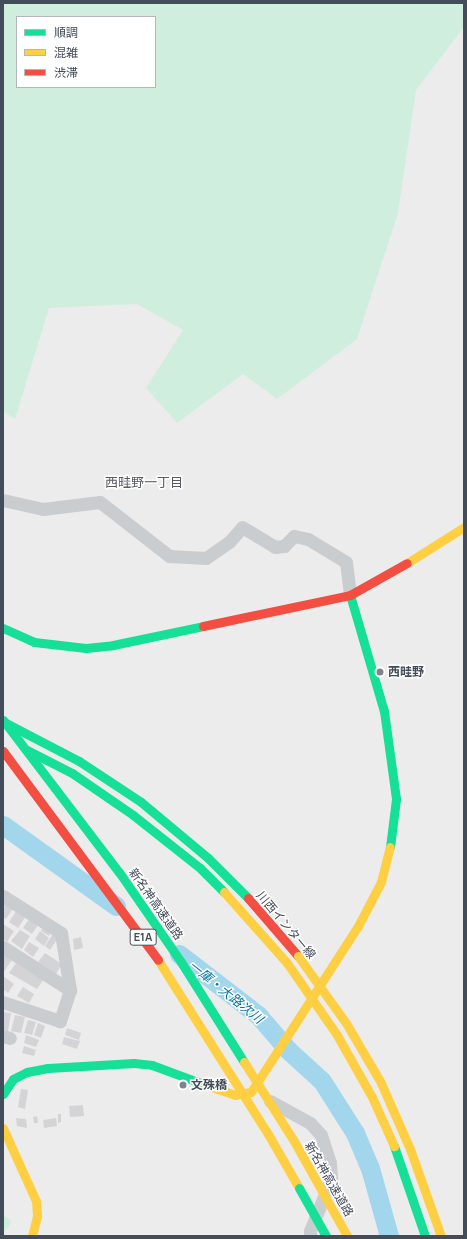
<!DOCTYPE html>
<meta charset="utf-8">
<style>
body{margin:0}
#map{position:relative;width:467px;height:1239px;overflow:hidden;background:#edecec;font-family:Manrope,"Noto Sans JP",sans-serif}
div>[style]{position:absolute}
.green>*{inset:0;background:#cfeede}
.river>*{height:19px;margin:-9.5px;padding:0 9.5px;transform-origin:9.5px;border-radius:9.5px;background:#a1d6ed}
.building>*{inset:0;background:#d4d4d7}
.street>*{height:13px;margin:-6.5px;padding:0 6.5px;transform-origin:6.5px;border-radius:6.5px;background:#c9cdd0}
.fast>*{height:9px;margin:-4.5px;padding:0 4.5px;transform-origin:4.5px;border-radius:4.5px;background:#16e098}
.slow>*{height:9px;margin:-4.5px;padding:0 4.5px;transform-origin:4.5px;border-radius:4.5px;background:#ffcf43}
.jam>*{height:9px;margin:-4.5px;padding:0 4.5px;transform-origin:4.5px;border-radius:4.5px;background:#f24e42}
.fast-bridge>*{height:9px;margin:-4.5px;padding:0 4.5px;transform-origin:4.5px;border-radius:4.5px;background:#16e098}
.slow-bridge>*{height:9px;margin:-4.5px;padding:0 4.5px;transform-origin:4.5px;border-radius:4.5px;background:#ffcf43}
.jam-bridge>*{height:9px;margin:-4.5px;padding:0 4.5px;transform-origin:4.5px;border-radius:4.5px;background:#f24e42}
.dots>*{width:11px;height:11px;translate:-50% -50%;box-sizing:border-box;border:2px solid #fff;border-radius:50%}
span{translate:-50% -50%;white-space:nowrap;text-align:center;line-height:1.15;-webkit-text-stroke:3px #fff;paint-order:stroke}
.shield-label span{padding:1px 3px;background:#fff;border:1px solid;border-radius:3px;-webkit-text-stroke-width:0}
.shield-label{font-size:11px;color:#434c59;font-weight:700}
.poi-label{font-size:12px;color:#434c59;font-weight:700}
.left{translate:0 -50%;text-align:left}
.street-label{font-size:12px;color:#434c59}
.neighbourhood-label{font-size:13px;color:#585b60}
.water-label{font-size:13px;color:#0876a7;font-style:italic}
.frame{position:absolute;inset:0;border:4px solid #434c59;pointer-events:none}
.legend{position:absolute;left:16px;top:16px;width:140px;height:72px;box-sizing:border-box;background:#fff;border:1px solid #b4b7bd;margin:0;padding:5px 7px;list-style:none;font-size:12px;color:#434c59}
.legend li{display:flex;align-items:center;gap:8px;height:20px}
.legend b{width:20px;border:1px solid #b4b7bd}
</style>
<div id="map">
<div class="green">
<div style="clip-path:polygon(evenodd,3px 3px,464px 3px,464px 27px,416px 90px,398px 213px,357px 339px,277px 399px,243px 374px,177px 423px,146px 388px,183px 330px,137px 304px,49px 308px,15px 419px,3px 411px,3px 3px,17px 17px,155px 17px,155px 87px,17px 87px,17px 17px)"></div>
<div style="clip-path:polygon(3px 1215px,11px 1220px,9px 1227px,3px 1232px)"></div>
</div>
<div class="river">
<div style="left:3px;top:825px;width:139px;rotate:35.6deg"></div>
<div style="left:179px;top:954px;width:100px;rotate:37.7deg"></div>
<div style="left:258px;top:1015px;width:46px;rotate:49.4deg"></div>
<div style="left:288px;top:1050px;width:46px;rotate:42.4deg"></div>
<div style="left:322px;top:1081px;width:62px;rotate:57.6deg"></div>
<div style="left:355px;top:1133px;width:38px;rotate:67deg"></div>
<div style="left:370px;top:1168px;width:71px;rotate:74.4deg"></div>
</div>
<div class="building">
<div style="clip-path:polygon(5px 901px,14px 907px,6px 919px,3px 917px)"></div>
<div style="clip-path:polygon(17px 910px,26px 916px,18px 928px,9px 922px)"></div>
<div style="clip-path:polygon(29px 919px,38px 925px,32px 934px,23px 928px)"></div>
<div style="clip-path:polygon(3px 924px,14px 931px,7px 942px,3px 939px)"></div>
<div style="clip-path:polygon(43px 927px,51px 932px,49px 936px,41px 931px)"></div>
<div style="clip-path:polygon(20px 930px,30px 936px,22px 949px,11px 941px)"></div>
<div style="clip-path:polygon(40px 931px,49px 938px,44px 946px,35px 939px)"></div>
<div style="clip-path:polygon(53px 934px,58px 938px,50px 950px,45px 946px)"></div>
<div style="clip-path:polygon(81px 937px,83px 948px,74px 950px,73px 939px)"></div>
<div style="clip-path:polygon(29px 942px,39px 948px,33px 957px,24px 950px)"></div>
<div style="clip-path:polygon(45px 953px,62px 964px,56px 974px,38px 962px)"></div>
<div style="clip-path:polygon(4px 955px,12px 960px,3px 973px,3px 956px)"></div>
<div style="clip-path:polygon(16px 963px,43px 980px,37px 989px,9px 973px)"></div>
<div style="clip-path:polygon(3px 976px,14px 984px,8px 993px,3px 989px)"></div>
<div style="clip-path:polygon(23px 987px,34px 994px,29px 1003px,17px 996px)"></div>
<div style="clip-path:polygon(3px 1012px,11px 1013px,8px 1031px,3px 1030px)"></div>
<div style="clip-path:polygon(15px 1015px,25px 1017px,21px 1033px,11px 1031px)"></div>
<div style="clip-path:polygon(28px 1020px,36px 1022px,32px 1035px,24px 1033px)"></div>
<div style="clip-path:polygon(38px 1023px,45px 1026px,41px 1038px,34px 1035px)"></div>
<div style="clip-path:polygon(67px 1028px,81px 1033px,79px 1040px,65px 1035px)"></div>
<div style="clip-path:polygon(26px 1035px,39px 1040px,36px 1047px,24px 1043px)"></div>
<div style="clip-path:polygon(64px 1037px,80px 1041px,77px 1049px,62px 1044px)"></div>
<div style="clip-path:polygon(24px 1046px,36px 1050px,34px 1056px,22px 1053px)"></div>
<div style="clip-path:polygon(21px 1089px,28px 1090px,25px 1109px,18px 1107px)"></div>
<div style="clip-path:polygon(83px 1105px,84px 1116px,70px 1117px,69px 1106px)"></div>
<div style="clip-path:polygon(58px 1114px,61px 1114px,61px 1122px,58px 1123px)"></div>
<div style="clip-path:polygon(37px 1116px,38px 1123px,34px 1123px,33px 1117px)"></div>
<div style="clip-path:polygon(16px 1118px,26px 1119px,27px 1128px,17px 1126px)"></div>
<div style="clip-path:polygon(56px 1118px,57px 1126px,44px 1128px,43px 1120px)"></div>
</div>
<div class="street">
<div style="left:3px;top:500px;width:41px;rotate:12.7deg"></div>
<div style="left:43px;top:509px;width:57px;rotate:-7deg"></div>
<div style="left:100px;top:502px;width:88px;rotate:38deg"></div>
<div style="left:169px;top:556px;width:37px;rotate:3deg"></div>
<div style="left:206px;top:558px;width:29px;rotate:-35deg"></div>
<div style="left:230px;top:541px;width:18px;rotate:-49deg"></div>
<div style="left:242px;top:527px;width:39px;rotate:31deg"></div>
<div style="left:275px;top:547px;width:9px;rotate:-6deg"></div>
<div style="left:284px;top:546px;width:14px;rotate:-45deg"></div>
<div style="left:294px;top:536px;width:14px;rotate:12deg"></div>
<div style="left:308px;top:539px;width:44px;rotate:31.2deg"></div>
<div style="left:346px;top:562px;width:33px;rotate:83deg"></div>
<div style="left:3px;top:896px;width:69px;rotate:32.5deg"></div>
<div style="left:61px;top:933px;width:58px;rotate:81deg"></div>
<div style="left:70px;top:990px;width:33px;rotate:108deg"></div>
<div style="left:60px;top:1021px;width:60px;rotate:-161.6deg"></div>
<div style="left:3px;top:947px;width:80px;rotate:32.7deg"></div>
<div style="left:3px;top:1036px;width:7px;rotate:16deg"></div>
<div style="left:270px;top:1101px;width:46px;rotate:28.8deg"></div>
<div style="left:310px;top:1123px;width:16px;rotate:47deg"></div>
<div style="left:321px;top:1135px;width:29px;rotate:72deg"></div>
<div style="left:330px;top:1163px;width:16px;rotate:86deg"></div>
<div style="left:331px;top:1179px;width:56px;rotate:112deg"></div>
<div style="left:310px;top:1231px;width:5px;rotate:90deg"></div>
</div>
<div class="fast">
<div style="left:350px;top:595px;width:121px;rotate:73.7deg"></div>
<div style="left:384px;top:711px;width:89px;rotate:82.2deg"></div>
<div style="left:396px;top:799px;width:48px;rotate:97.1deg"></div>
<div style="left:3px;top:628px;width:34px;rotate:24deg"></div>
<div style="left:34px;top:642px;width:52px;rotate:6.6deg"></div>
<div style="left:86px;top:648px;width:27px;rotate:-6deg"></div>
<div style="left:113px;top:645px;width:92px;rotate:-11.9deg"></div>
<div style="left:4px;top:722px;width:85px;rotate:27.5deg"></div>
<div style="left:79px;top:761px;width:74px;rotate:33.5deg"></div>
<div style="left:141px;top:802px;width:87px;rotate:39.9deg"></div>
<div style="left:208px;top:858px;width:57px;rotate:45deg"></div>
<div style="left:27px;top:750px;width:51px;rotate:27.1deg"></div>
<div style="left:72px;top:773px;width:74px;rotate:34.5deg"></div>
<div style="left:133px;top:815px;width:85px;rotate:38.3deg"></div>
<div style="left:200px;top:868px;width:34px;rotate:45deg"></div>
<div style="left:3px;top:1094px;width:18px;rotate:-56deg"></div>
<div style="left:13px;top:1079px;width:16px;rotate:-27deg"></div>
<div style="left:27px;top:1072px;width:21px;rotate:-11deg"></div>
<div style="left:48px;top:1068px;width:86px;rotate:-3.3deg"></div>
<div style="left:134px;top:1063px;width:18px;rotate:6deg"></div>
<div style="left:152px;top:1065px;width:58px;rotate:20.3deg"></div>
</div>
<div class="slow">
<div style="left:407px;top:563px;width:67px;rotate:-32.3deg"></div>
<div style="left:224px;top:892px;width:95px;rotate:48.4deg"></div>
<div style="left:206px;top:1085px;width:31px;rotate:19deg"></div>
<div style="left:235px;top:1095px;width:16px;rotate:-11deg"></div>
<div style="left:251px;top:1092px;width:197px;rotate:-57.2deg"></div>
<div style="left:358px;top:926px;width:50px;rotate:-62.4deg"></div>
<div style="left:381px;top:882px;width:36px;rotate:-76deg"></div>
<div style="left:3px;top:1128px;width:80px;rotate:65.7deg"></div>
<div style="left:36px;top:1201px;width:15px;rotate:86deg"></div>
<div style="left:37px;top:1216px;width:21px;rotate:104deg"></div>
<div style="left:268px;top:1134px;width:62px;rotate:60.1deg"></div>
</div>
<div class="jam">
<div style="left:203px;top:626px;width:150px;rotate:-11.9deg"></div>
<div style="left:350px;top:595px;width:65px;rotate:-29.3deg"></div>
<div style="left:248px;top:898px;width:77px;rotate:49.2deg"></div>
</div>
<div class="fast-bridge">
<div style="left:3px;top:720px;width:191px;rotate:52.7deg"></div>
<div style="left:119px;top:872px;width:109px;rotate:55.4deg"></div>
<div style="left:181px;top:962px;width:118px;rotate:57.8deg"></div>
<div style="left:394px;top:1146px;width:95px;rotate:71deg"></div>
<div style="left:299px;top:1188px;width:55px;rotate:60.6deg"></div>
</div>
<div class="slow-bridge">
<div style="left:298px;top:956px;width:82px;rotate:54.4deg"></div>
<div style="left:346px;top:1023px;width:69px;rotate:59.7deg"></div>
<div style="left:381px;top:1083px;width:72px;rotate:66.3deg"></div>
<div style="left:410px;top:1149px;width:92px;rotate:70.4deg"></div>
<div style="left:158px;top:960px;width:206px;rotate:57.7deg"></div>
<div style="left:287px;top:963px;width:88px;rotate:55.2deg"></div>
<div style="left:337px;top:1035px;width:71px;rotate:60.6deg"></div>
<div style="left:372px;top:1097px;width:54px;rotate:65.8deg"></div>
<div style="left:244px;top:1062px;width:93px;rotate:57.7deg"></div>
<div style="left:294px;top:1141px;width:109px;rotate:60.8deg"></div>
</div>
<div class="jam-bridge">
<div style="left:3px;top:751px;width:260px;rotate:53.4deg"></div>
</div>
<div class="dots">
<div style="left:380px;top:672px;background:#7e848c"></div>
<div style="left:183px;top:1085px;background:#7e848c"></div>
</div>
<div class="shield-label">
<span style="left:143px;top:937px">E1A</span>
</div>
<div class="poi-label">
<span class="left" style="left:388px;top:672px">西畦野</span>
<span class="left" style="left:191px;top:1085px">文殊橋</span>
</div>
<div class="street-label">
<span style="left:156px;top:904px;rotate:55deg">新名神高速道路</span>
<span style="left:286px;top:925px;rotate:50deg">川西インター線</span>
<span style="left:329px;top:1179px;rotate:60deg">新名神高速道路</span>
</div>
<div class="neighbourhood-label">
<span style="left:144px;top:482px">西畦野一丁目</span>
</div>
<div class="water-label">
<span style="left:226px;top:992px;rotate:39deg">一庫・大路次川</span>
</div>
<div class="frame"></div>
<ul class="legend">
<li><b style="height:5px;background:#16e098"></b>順調</li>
<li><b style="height:5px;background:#ffcf43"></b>混雑</li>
<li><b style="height:5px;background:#f24e42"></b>渋滞</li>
</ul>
</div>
